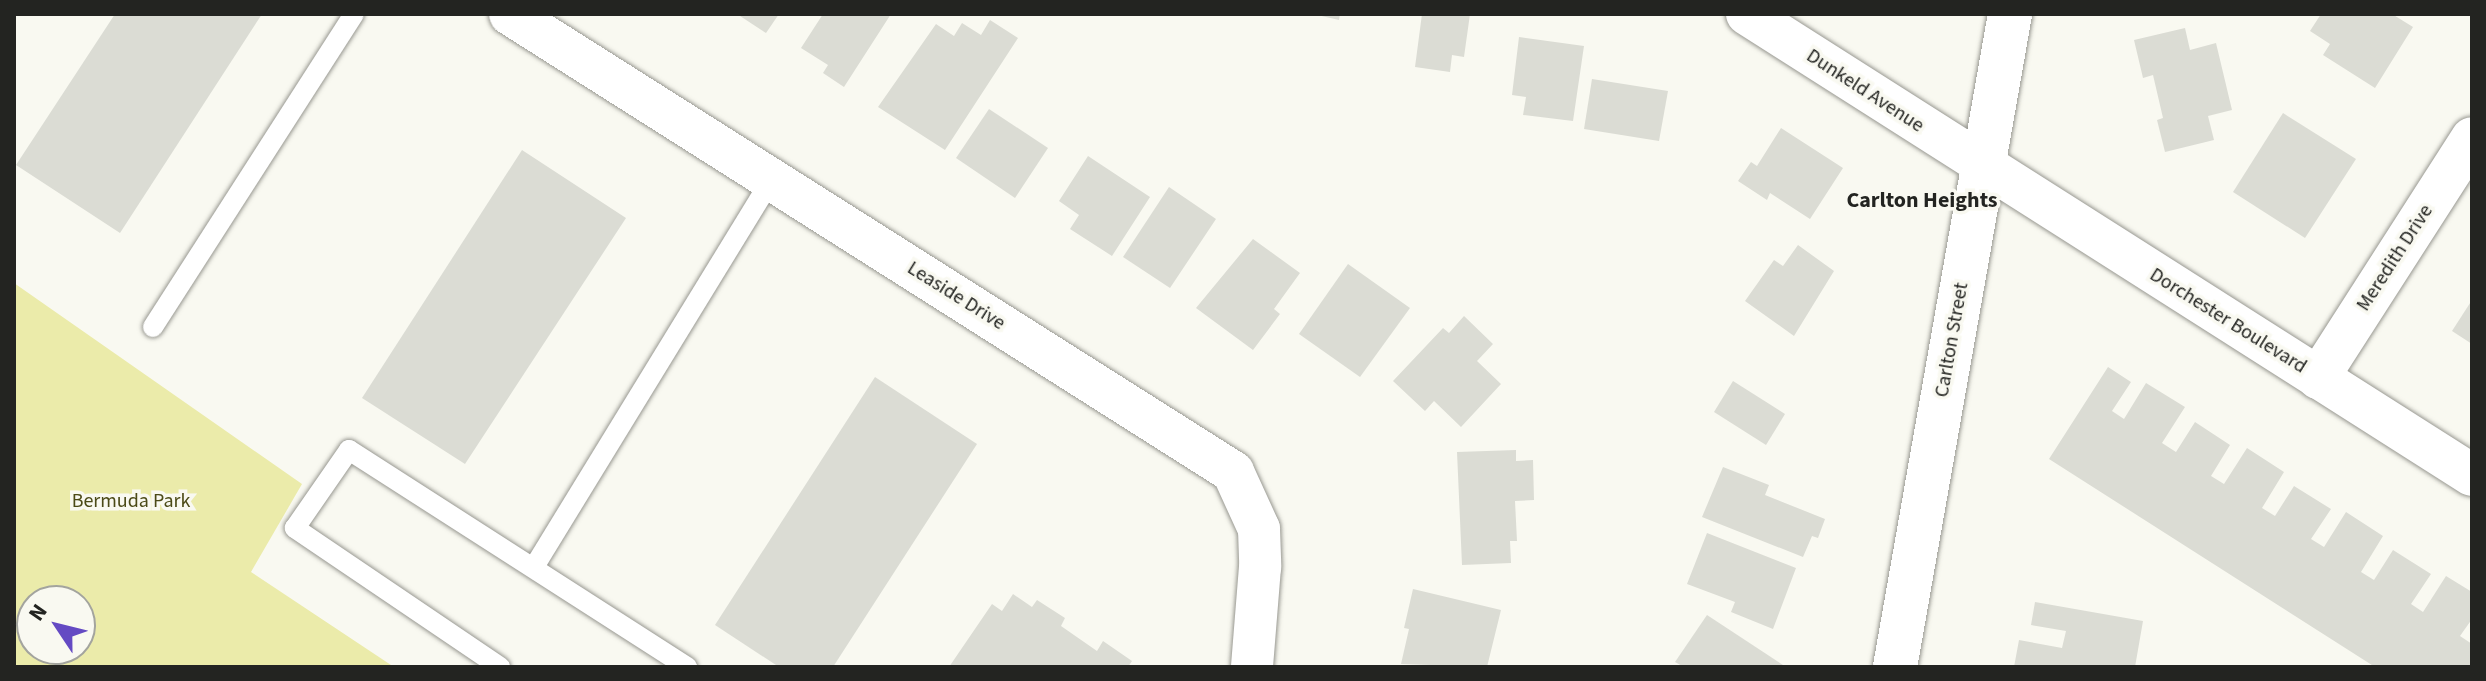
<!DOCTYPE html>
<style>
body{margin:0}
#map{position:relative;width:2486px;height:681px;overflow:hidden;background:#f9f9f1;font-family:"Source Sans 3",sans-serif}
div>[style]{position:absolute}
.green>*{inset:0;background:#ebebaa}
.building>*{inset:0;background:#dbdcd4}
.roads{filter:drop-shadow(0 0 2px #989891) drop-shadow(0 0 2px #989891)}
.service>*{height:20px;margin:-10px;padding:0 10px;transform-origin:10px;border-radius:10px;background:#fff}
.minor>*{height:42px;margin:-21px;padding:0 21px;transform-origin:21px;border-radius:21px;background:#fff}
.secondary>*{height:44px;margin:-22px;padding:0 22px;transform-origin:22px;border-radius:22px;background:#fff}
span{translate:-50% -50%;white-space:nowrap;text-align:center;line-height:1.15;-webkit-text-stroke:7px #f9f9f1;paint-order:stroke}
.street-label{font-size:20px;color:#232421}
.park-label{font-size:20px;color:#4b4a17}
.neighbourhood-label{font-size:22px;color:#232421;font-weight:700}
.frame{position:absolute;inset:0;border:16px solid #232421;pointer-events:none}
.north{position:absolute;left:16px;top:585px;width:80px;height:80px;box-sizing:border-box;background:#f9f9f1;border:2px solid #a3a49e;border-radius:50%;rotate:305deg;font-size:22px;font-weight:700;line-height:32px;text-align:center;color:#232421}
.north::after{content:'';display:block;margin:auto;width:28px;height:36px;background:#644ac3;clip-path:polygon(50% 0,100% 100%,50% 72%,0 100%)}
</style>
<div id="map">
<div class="green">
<div style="clip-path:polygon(evenodd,14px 283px,302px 484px,251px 572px,394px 667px,14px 667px,14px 283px,32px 601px,80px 601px,80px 649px,32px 649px,32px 601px)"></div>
</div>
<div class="building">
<div style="clip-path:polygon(115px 14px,262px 14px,120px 233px,16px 165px)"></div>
<div style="clip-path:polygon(737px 14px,779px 14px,766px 33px)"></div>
<div style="clip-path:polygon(823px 14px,891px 14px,844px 87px,823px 73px,828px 65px,801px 48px)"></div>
<div style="clip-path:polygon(1313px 14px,1340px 14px,1339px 20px)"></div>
<div style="clip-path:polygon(1422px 14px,1470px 14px,1464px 57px,1452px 55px,1450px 72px,1415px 67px)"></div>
<div style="clip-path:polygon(2321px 14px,2392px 14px,2413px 27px,2375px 88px,2323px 55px,2330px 44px,2310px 31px)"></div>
<div style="clip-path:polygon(990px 20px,1018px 38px,945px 150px,878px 107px,936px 24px,954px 36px,962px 23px,981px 35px)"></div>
<div style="clip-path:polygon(2185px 28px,2190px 50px,2216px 43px,2232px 110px,2208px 116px,2214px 140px,2165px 152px,2157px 120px,2163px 118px,2153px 75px,2143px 78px,2134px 40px)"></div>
<div style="clip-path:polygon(1519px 37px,1584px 46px,1573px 121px,1523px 115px,1526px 97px,1512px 95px)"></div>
<div style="clip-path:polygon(1592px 79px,1668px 91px,1659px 141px,1584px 129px)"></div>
<div style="clip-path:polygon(989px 109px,1048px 148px,1015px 198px,956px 158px)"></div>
<div style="clip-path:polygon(2283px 113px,2356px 159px,2305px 238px,2233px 192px)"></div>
<div style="clip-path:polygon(1781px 128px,1843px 168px,1810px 219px,1770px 193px,1767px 200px,1738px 181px,1751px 162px,1757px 166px)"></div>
<div style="clip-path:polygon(522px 150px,626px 218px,465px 464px,362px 398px)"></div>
<div style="clip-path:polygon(1088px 156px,1150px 197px,1112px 256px,1070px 229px,1079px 215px,1059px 201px)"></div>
<div style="clip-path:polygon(1169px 187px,1216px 219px,1170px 288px,1123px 257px)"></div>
<div style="clip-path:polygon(1253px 239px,1300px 273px,1274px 309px,1280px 314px,1253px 350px,1196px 308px)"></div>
<div style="clip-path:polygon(1798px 245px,1834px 271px,1794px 336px,1745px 301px,1774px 260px,1783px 266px)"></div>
<div style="clip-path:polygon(1348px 264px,1410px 308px,1360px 377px,1299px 334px)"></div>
<div style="clip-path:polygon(2472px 300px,2472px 344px,2452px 331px)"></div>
<div style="clip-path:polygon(1464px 316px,1493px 344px,1477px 361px,1501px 384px,1461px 427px,1434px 401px,1425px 411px,1393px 381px,1443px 328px,1449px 333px)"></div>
<div style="clip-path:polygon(2108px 367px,2131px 382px,2112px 411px,2124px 419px,2146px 383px,2185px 407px,2162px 443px,2176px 452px,2195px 422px,2230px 445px,2211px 476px,2224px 484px,2247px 448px,2284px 472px,2262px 508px,2275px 516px,2294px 486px,2331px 509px,2311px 539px,2324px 547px,2346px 512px,2383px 536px,2361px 572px,2374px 580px,2393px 550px,2431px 574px,2411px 604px,2423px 612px,2446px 576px,2472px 592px,2472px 619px,2460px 636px,2472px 644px,2472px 667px,2375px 667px,2049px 459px)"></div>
<div style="clip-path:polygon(875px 377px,977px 444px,833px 667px,779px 667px,715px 625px)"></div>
<div style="clip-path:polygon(1733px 381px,1785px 414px,1766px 445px,1714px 412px)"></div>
<div style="clip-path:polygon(1516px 450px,1516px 461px,1533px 460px,1534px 500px,1515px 501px,1517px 541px,1510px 541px,1511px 563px,1462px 565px,1457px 452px)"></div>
<div style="clip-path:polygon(1723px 467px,1769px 485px,1765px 495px,1825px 519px,1818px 538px,1812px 536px,1803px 557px,1702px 517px)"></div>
<div style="clip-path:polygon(1707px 533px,1796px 568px,1773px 629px,1731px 612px,1735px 602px,1687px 584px)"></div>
<div style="clip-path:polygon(1413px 589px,1501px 610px,1487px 667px,1401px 664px,1409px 629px,1404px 628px)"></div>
<div style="clip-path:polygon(1013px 594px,1032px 607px,1037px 600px,1065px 618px,1061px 626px,1097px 651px,1103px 641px,1132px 661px,1128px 667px,949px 667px,992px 604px,1002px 611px)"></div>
<div style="clip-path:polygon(2035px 602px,2143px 621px,2135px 667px,2014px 667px,2019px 640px,2062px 648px,2066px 631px,2031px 625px)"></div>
<div style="clip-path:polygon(1707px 615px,1786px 667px,1684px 667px,1675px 662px)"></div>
</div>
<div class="roads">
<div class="service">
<div style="left:153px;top:327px;width:372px;rotate:-57.3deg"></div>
<div style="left:534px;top:567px;width:455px;rotate:-58.5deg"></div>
<div style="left:500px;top:667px;width:248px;rotate:-145.9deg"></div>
<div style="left:295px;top:528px;width:95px;rotate:-55.3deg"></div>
<div style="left:349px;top:450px;width:402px;rotate:32.7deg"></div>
</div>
<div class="minor">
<div style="left:510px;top:14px;width:856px;rotate:32.35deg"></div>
<div style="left:1233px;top:472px;width:63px;rotate:65.5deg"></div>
<div style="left:1259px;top:529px;width:38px;rotate:88deg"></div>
<div style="left:1260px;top:567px;width:100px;rotate:94.6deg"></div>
<div style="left:1747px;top:14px;width:859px;rotate:32.45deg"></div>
<div style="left:2318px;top:378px;width:285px;rotate:-57.3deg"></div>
</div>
<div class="secondary">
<div style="left:1895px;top:667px;width:663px;rotate:-80.01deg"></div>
</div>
</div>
<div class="street-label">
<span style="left:1865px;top:91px;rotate:33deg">Dunkeld Avenue</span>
<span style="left:2395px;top:258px;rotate:-57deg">Meredith Drive</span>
<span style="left:956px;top:296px;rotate:32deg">Leaside Drive</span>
<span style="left:2228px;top:321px;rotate:32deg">Dorchester Boulevard</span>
<span style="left:1952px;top:340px;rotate:-80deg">Carlton Street</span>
</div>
<div class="park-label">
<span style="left:131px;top:501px">Bermuda Park</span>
</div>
<div class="neighbourhood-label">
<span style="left:1922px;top:201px">Carlton Heights</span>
</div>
<div class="frame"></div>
<div class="north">N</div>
</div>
